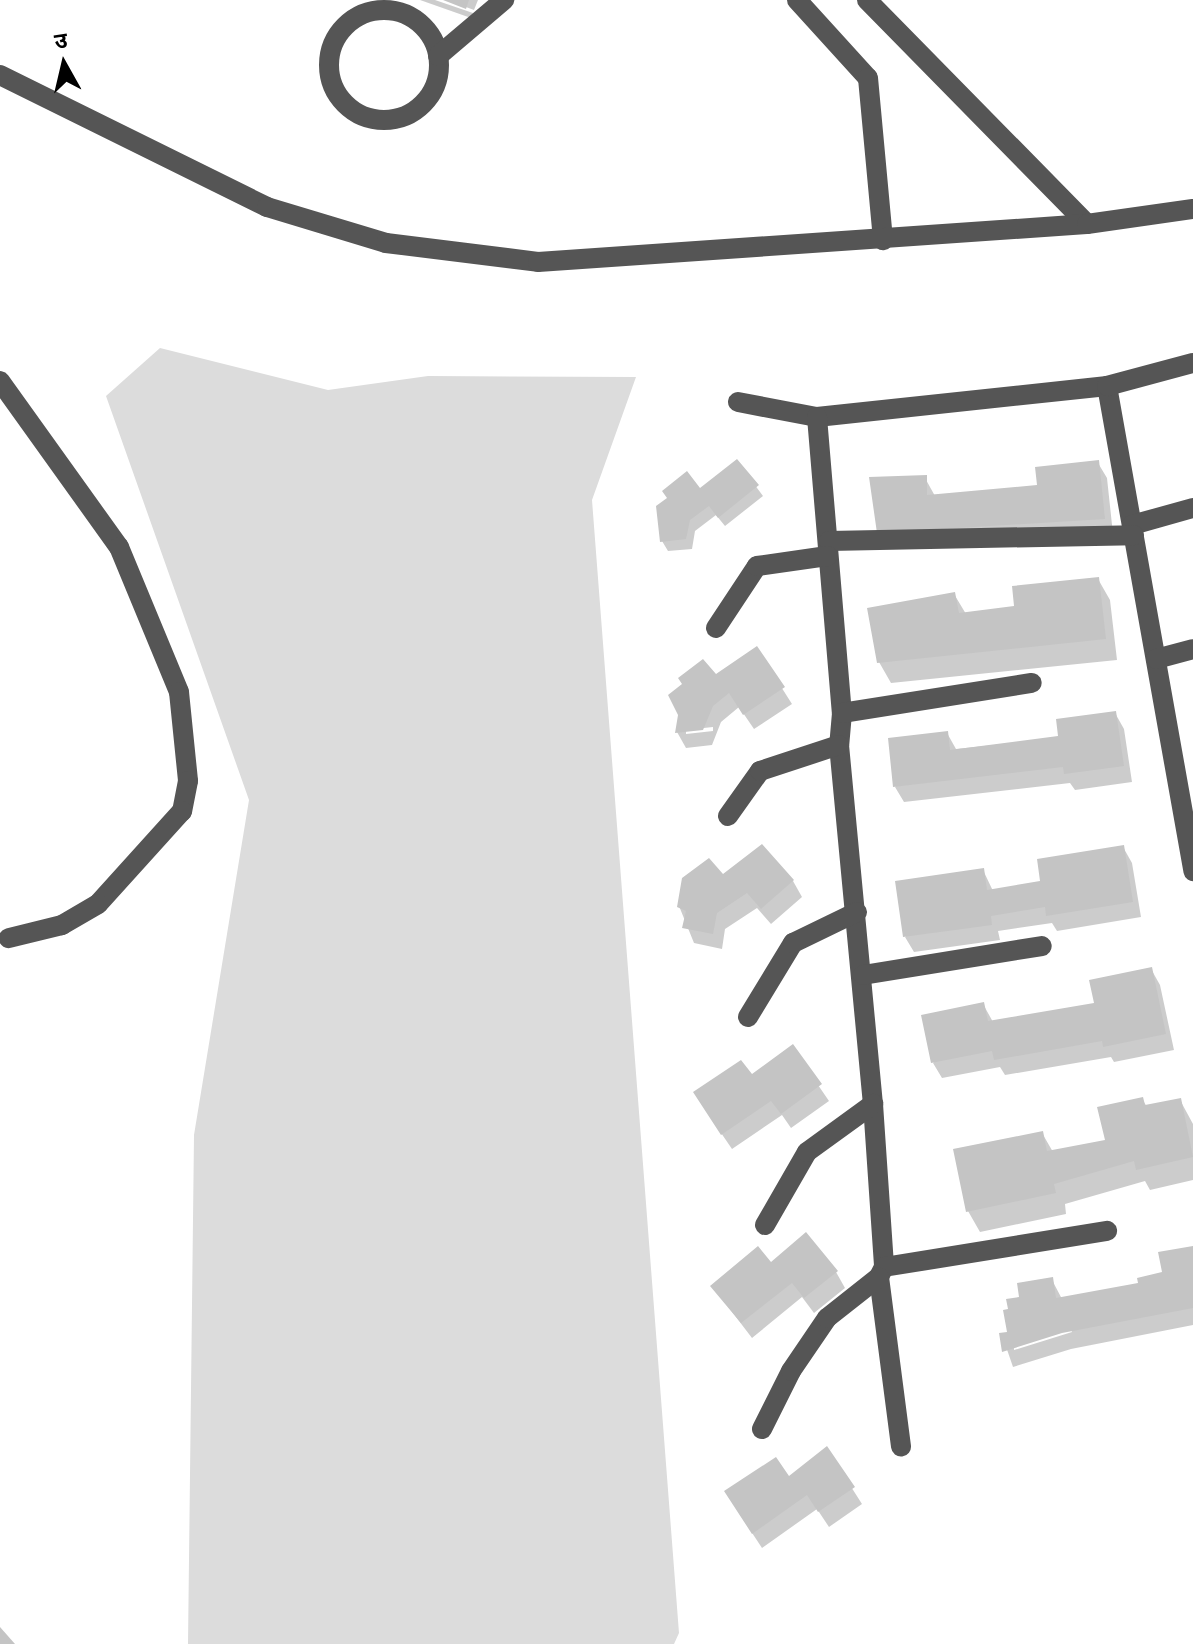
<!DOCTYPE html>
<meta charset="utf-8">
<style>
body{margin:0}
#map{position:relative;width:1193px;height:1644px;overflow:hidden;background:#fff;font-family:"PT Sans Narrow","Noto Sans Devanagari",sans-serif}
div>[style]{position:absolute}
.green>*{inset:0;background:#dcdcdc}
.shadow>*{inset:0;background:#0003}
.building>*{inset:0;background:#c4c4c4}
.minor>*{height:20px;margin:-10px;padding:0 10px;transform-origin:10px;border-radius:10px;background:#555}
.minor>.ring{margin:-10px;padding:0;box-sizing:content-box;background:none;border:20px solid #555;border-radius:50%}
span{translate:-50% -50%;white-space:nowrap;text-align:center;line-height:1.15;-webkit-text-stroke:7px #fff;paint-order:stroke}
.north{position:absolute;left:24px;top:24px;width:80px;height:80px;-webkit-text-stroke:6px #fff;paint-order:stroke;rotate:352deg;font-size:22px;font-weight:700;line-height:32px;text-align:center;color:#000}
.north::after{content:'';display:block;margin:auto;width:28px;height:36px;background:#000;clip-path:polygon(50% 0,100% 100%,50% 72%,0 100%)}
</style>
<div id="map">
<div class="green">
<div style="clip-path:polygon(160px 348px,328px 390px,428px 376px,636px 377px,592px 500px,679px 1633px,674px 1644px,188px 1644px,194px 1135px,249px 800px,106px 396px)"></div>
</div>
<div class="shadow">
<div style="clip-path:polygon(420px 0,435px 0,473px 13px,471px 18px)"></div>
<div style="clip-path:polygon(447px 0,478px 0,474px 10px)"></div>
<div style="clip-path:polygon(737px 461px,763px 496px,725px 526px,716px 515px,695px 531px,692px 549px,668px 551px,662px 541px,669px 499px,700px 491px)"></div>
<div style="clip-path:polygon(1098px 463px,1107px 478px,1113px 534px,888px 548px,925px 478px,935px 496px,1039px 487px)"></div>
<div style="clip-path:polygon(1098px 579px,1110px 600px,1117px 660px,891px 683px,879px 662px,954px 594px,966px 614px,1016px 608px)"></div>
<div style="clip-path:polygon(evenodd,757px 649px,792px 704px,754px 729px,739px 707px,721px 722px,712px 745px,686px 748px,677px 732px,715px 677px,757px 649px,713px 727px,713px 731px,686px 734px,686px 730px,713px 727px)"></div>
<div style="clip-path:polygon(1115px 713px,1124px 729px,1132px 782px,1075px 790px,1070px 783px,904px 802px,895px 787px,947px 733px,956px 749px,1060px 738px)"></div>
<div style="clip-path:polygon(1123px 847px,1132px 863px,1141px 917px,1057px 931px,1052px 923px,998px 931px,1000px 940px,914px 952px,905px 937px,983px 870px,993px 891px,1043px 882px)"></div>
<div style="clip-path:polygon(723px 876px,793px 881px,802px 897px,771px 924px,757px 908px,725px 929px,722px 949px,694px 943px,679px 906px)"></div>
<div style="clip-path:polygon(1151px 969px,1160px 985px,1174px 1050px,1114px 1062px,1111px 1057px,1005px 1075px,1000px 1067px,942px 1078px,933px 1063px,983px 1004px,993px 1022px,1096px 1005px)"></div>
<div style="clip-path:polygon(792px 1047px,829px 1101px,791px 1128px,782px 1115px,732px 1149px,704px 1108px)"></div>
<div style="clip-path:polygon(1142px 1099px,1147px 1107px,1180px 1100px,1193px 1124px,1193px 1180px,1150px 1190px,1145px 1181px,1065px 1204px,1066px 1214px,980px 1232px,968px 1211px,1042px 1133px,1053px 1152px,1107px 1142px)"></div>
<div style="clip-path:polygon(evenodd,1193px 1248px,1193px 1325px,1071px 1349px,1013px 1367px,1002px 1335px,1009px 1334px,1010px 1311px,1022px 1299px,1052px 1280px,1062px 1299px,1140px 1285px,1165px 1274px,1193px 1248px,1071px 1329px,1072px 1332px,1014px 1350px,1014px 1346px,1071px 1329px)"></div>
<div style="clip-path:polygon(771px 1265px,836px 1272px,845px 1288px,814px 1313px,802px 1297px,752px 1338px,713px 1287px)"></div>
<div style="clip-path:polygon(827px 1449px,862px 1504px,829px 1527px,817px 1509px,762px 1548px,735px 1507px,788px 1479px)"></div>
</div>
<div class="building">
<div style="clip-path:polygon(443px 0,469px 0,466px 9px)"></div>
<div style="clip-path:polygon(737px 459px,759px 485px,718px 518px,709px 506px,690px 520px,686px 539px,660px 542px,656px 506px,667px 498px,662px 491px,687px 471px,700px 488px)"></div>
<div style="clip-path:polygon(1099px 460px,1105px 519px,877px 533px,869px 477px,927px 475px,927px 495px,1037px 485px,1035px 467px)"></div>
<div style="clip-path:polygon(1099px 577px,1106px 639px,877px 663px,867px 608px,955px 592px,959px 613px,1014px 606px,1012px 586px)"></div>
<div style="clip-path:polygon(757px 646px,785px 687px,743px 715px,729px 693px,713px 706px,703px 730px,675px 733px,678px 715px,668px 695px,682px 684px,678px 678px,703px 659px,716px 674px)"></div>
<div style="clip-path:polygon(1116px 711px,1124px 766px,1064px 774px,1063px 767px,893px 787px,888px 738px,948px 731px,950px 750px,1058px 736px,1056px 719px)"></div>
<div style="clip-path:polygon(762px 844px,794px 880px,761px 909px,747px 893px,717px 913px,713px 934px,682px 928px,686px 911px,677px 907px,682px 878px,709px 858px,723px 874px)"></div>
<div style="clip-path:polygon(1124px 845px,1133px 902px,1046px 916px,1045px 907px,991px 916px,992px 925px,903px 937px,895px 881px,984px 868px,987px 890px,1040px 881px,1037px 859px)"></div>
<div style="clip-path:polygon(1152px 967px,1166px 1034px,1103px 1047px,1102px 1041px,994px 1060px,992px 1051px,931px 1063px,921px 1015px,984px 1002px,988px 1021px,1094px 1003px,1089px 980px)"></div>
<div style="clip-path:polygon(793px 1044px,822px 1084px,781px 1114px,771px 1101px,721px 1135px,693px 1092px,741px 1060px,752px 1074px)"></div>
<div style="clip-path:polygon(1143px 1097px,1145px 1105px,1181px 1098px,1193px 1157px,1136px 1170px,1134px 1161px,1054px 1184px,1056px 1193px,966px 1212px,953px 1149px,1043px 1131px,1047px 1151px,1105px 1140px,1097px 1107px)"></div>
<div style="clip-path:polygon(806px 1232px,838px 1271px,804px 1298px,792px 1283px,741px 1323px,710px 1286px,758px 1246px,771px 1262px)"></div>
<div style="clip-path:polygon(1193px 1246px,1193px 1308px,1062px 1333px,1002px 1352px,999px 1333px,1007px 1332px,1003px 1310px,1008px 1309px,1006px 1299px,1019px 1297px,1017px 1283px,1053px 1277px,1056px 1298px,1138px 1283px,1137px 1278px,1162px 1272px,1158px 1252px)"></div>
<div style="clip-path:polygon(827px 1446px,855px 1487px,818px 1512px,807px 1495px,752px 1534px,724px 1491px,776px 1457px,789px 1476px)"></div>
<div style="clip-path:polygon(0 1627px,15px 1644px,0 1644px)"></div>
</div>
<div class="minor">
<div style="left:797px;top:0;width:105px;rotate:47.7deg"></div>
<div style="left:868px;top:78px;width:163px;rotate:84.7deg"></div>
<div style="left:867px;top:0;width:314px;rotate:45.5deg"></div>
<div class="ring" style="left:329px;top:10px;width:90px;height:90px"></div>
<div style="left:438px;top:56px;width:87px;rotate:-40.3deg"></div>
<div style="left:0;top:75px;width:298px;rotate:26.3deg"></div>
<div style="left:267px;top:207px;width:124px;rotate:16.8deg"></div>
<div style="left:386px;top:243px;width:153px;rotate:7.1deg"></div>
<div style="left:538px;top:262px;width:550px;rotate:-3.96deg"></div>
<div style="left:1087px;top:224px;width:107px;rotate:-8.1deg"></div>
<div style="left:0;top:381px;width:204px;rotate:54.4deg"></div>
<div style="left:119px;top:547px;width:157px;rotate:67.5deg"></div>
<div style="left:179px;top:692px;width:89px;rotate:84.2deg"></div>
<div style="left:188px;top:781px;width:31px;rotate:101deg"></div>
<div style="left:182px;top:811px;width:125px;rotate:132.1deg"></div>
<div style="left:98px;top:904px;width:42px;rotate:149.7deg"></div>
<div style="left:62px;top:925px;width:55px;rotate:166.2deg"></div>
<div style="left:1107px;top:386px;width:493px;rotate:79.9deg"></div>
<div style="left:738px;top:402px;width:80px;rotate:10.8deg"></div>
<div style="left:817px;top:417px;width:292px;rotate:-6.1deg"></div>
<div style="left:1107px;top:386px;width:89px;rotate:-15deg"></div>
<div style="left:817px;top:417px;width:297px;rotate:85.2deg"></div>
<div style="left:842px;top:713px;width:32px;rotate:95deg"></div>
<div style="left:839px;top:745px;width:361px;rotate:84.6deg"></div>
<div style="left:873px;top:1104px;width:163px;rotate:86.1deg"></div>
<div style="left:884px;top:1267px;width:11px;rotate:117deg"></div>
<div style="left:879px;top:1277px;width:171px;rotate:82.6deg"></div>
<div style="left:1132px;top:525px;width:63px;rotate:-15.6deg"></div>
<div style="left:829px;top:541px;width:305px;rotate:-1.1deg"></div>
<div style="left:716px;top:628px;width:74px;rotate:-56.5deg"></div>
<div style="left:757px;top:566px;width:71px;rotate:-8.1deg"></div>
<div style="left:1156px;top:659px;width:38px;rotate:-15deg"></div>
<div style="left:842px;top:713px;width:192px;rotate:-9deg"></div>
<div style="left:728px;top:816px;width:55px;rotate:-54.6deg"></div>
<div style="left:760px;top:771px;width:83px;rotate:-18.2deg"></div>
<div style="left:863px;top:975px;width:181px;rotate:-9.2deg"></div>
<div style="left:748px;top:1017px;width:87px;rotate:-58.7deg"></div>
<div style="left:793px;top:943px;width:71px;rotate:-25.8deg"></div>
<div style="left:765px;top:1225px;width:84px;rotate:-60.1deg"></div>
<div style="left:807px;top:1152px;width:82px;rotate:-36deg"></div>
<div style="left:884px;top:1267px;width:226px;rotate:-9.2deg"></div>
<div style="left:762px;top:1429px;width:65px;rotate:-63.4deg"></div>
<div style="left:791px;top:1371px;width:64px;rotate:-55.8deg"></div>
<div style="left:827px;top:1318px;width:66px;rotate:-38.3deg"></div>
</div>
<div class="north">उ</div>
</div>
